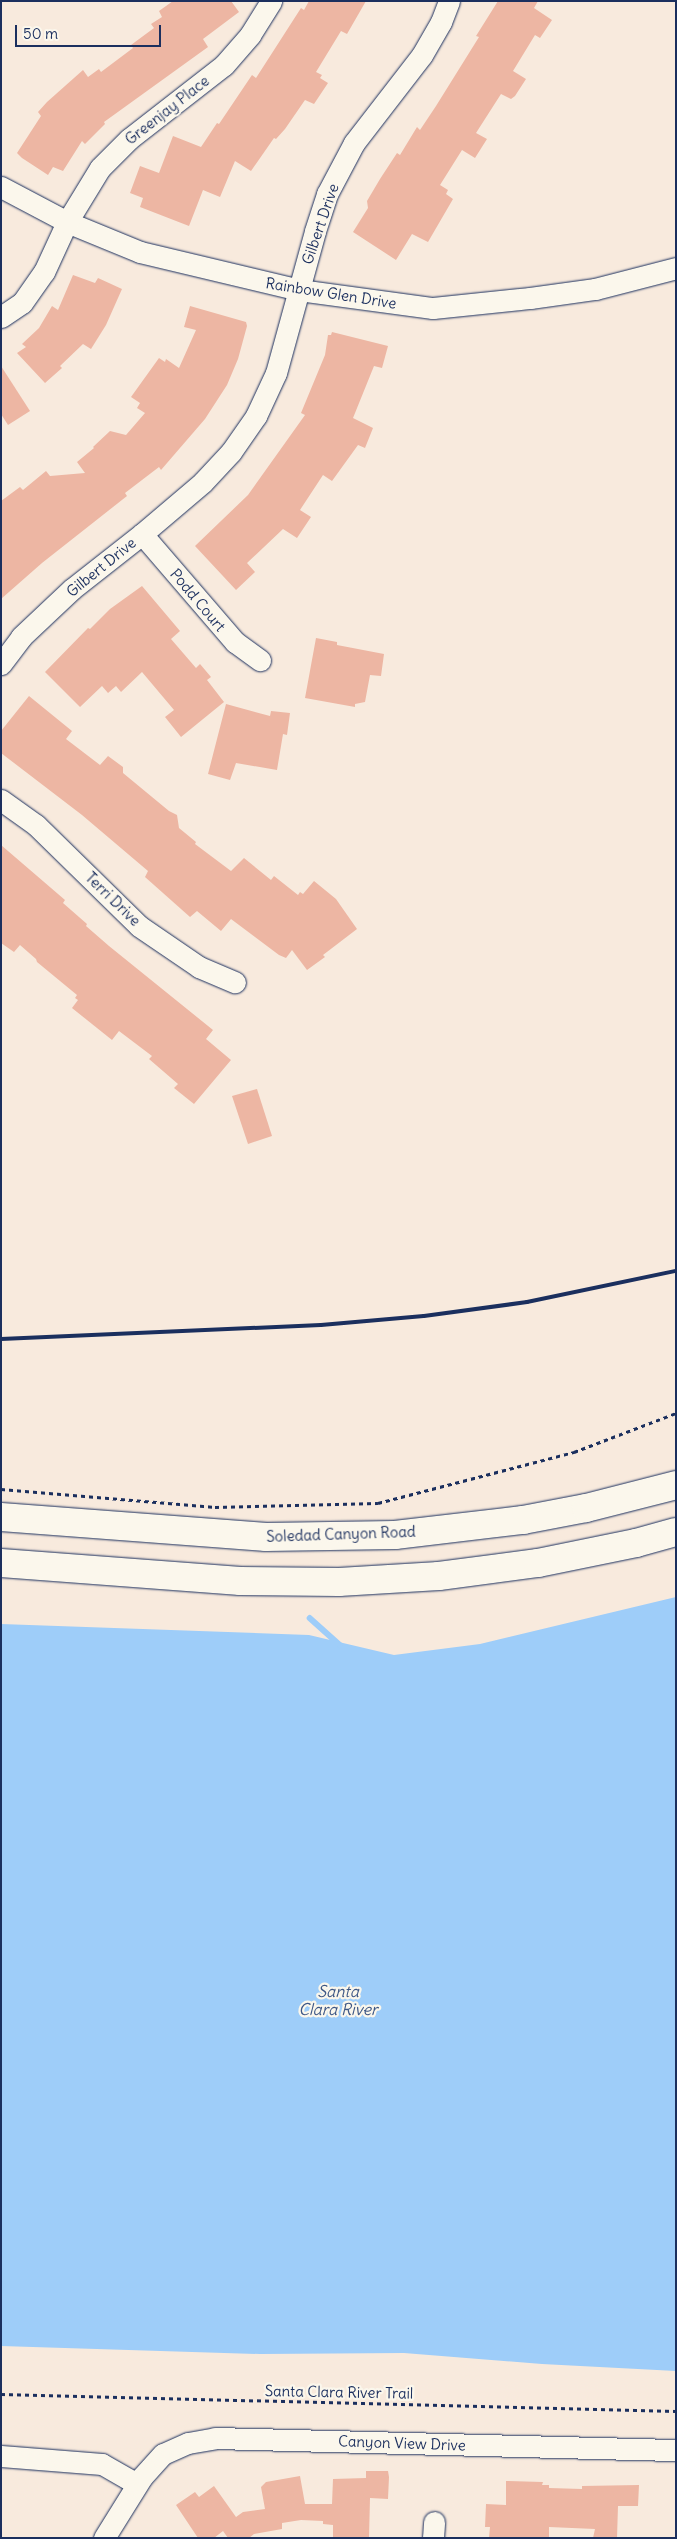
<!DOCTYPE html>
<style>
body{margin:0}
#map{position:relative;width:677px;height:2539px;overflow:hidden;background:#f8eadd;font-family:Delius,sans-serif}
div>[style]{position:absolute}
.water>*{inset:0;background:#9ecdf9}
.stream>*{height:5.5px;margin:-2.75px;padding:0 2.75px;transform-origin:2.75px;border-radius:2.75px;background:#9ecdf9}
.building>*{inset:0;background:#edb6a3}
.path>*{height:3px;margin-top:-1.5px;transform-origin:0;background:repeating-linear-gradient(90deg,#1b2f5e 0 4px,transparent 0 8px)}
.roads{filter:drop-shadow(0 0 1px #1b2f5e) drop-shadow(0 0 1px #1b2f5e)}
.minor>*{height:21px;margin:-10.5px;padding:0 10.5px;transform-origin:10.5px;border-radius:10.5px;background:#fbf7ec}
.major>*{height:28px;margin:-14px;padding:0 14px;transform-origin:14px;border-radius:14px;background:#fbf7ec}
.rail>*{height:4px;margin:-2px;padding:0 2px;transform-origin:2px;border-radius:2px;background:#1b2f5e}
span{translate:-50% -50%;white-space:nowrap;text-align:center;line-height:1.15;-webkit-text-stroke:4.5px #fbf7ec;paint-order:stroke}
.street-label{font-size:15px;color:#1b2f5e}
.water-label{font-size:16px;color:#3c5685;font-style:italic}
.frame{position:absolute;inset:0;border:2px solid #1b2f5e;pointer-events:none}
.scale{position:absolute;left:15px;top:25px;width:146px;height:22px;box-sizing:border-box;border:2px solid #1b2f5e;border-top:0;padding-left:6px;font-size:15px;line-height:18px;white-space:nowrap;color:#1b2f5e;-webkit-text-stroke:4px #fbf7ec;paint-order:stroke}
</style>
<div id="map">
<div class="water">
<div style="clip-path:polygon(676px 1597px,676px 2371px,542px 2364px,404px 2353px,260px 2354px,1px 2346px,1px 1624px,309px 1635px,394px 1655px,480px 1644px)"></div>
</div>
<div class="stream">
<div style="left:310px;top:1618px;width:40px;rotate:42deg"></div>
</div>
<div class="building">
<div style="clip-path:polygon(173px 1px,231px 1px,239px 12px,203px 39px,208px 47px,104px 122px,105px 124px,85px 144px,82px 141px,63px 171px,53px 167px,48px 175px,22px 158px,17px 153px,41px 116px,38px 112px,47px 102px,83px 70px,88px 77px,99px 69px,101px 72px,133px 48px,131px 45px,154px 28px,151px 24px,162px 17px,159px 11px)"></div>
<div style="clip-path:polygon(309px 1px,366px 1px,347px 34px,341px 31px,316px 72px,322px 75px,320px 78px,328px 83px,314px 104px,305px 100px,285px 129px,276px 139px,274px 138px,251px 171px,235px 161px,220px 197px,203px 190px,189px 226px,140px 207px,143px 198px,130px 193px,140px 166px,159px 173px,173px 136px,201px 147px,217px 123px,219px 124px,252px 75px,256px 78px,301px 8px,304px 10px)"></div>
<div style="clip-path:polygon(498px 1px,538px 1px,534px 8px,552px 20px,540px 38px,535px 35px,513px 71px,526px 79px,515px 96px,511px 99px,501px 94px,476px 133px,487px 139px,475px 158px,462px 150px,440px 185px,448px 190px,446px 194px,453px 199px,428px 242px,412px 234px,396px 260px,353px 232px,368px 208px,367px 201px,380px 179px,397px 153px,400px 155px,417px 127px,420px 130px,436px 106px,479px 37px,476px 36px)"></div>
<div style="clip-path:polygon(73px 275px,95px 283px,98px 278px,122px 289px,106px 325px,91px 349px,83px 344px,60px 366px,62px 368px,45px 383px,17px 353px,26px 347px,22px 344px,39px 328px,52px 306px,58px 310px)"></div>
<div style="clip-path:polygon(190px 306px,246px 322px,247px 326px,238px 359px,227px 385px,205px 419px,161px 470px,159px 467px,125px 493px,127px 496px,42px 563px,1px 599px,1px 501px,20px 487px,23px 490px,46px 471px,50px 476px,85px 473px,77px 462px,94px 448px,93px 447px,110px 431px,126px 435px,145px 413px,137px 408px,140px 403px,131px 397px,159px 358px,165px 362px,166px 359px,179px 368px,196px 330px,184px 327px)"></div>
<div style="clip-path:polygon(332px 332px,388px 346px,382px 368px,374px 366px,353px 418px,373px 428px,365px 448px,358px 445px,332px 481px,323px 475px,300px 510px,311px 517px,297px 538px,283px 529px,247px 563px,255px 572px,236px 590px,195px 546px,248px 495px,305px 415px,301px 413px,325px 355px,328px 335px,331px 335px)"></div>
<div style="clip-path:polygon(1px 366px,30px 411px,8px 425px,1px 414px)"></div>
<div style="clip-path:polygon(142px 586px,180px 631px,171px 639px,196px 668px,200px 664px,211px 677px,207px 680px,224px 702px,181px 737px,165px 717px,174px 710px,142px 672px,121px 692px,116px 686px,108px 693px,102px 686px,80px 707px,45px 672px,88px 628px,90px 629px,110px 609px)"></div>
<div style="clip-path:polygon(316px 638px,337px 642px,337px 645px,384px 654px,381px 676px,370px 675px,365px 702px,355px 704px,355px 707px,305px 698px)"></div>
<div style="clip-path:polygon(29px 696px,72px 731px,66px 739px,100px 765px,108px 756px,123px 767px,123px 773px,169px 811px,177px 815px,179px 828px,196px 842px,195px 844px,231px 871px,244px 858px,271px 880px,274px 876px,298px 895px,300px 892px,303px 894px,314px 881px,336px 899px,357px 929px,323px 955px,325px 957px,307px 970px,292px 950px,286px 958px,279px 955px,231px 919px,221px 931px,197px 911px,190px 917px,145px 877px,148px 871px,82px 815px,1px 753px,1px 731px)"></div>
<div style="clip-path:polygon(226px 704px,270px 716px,271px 711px,290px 713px,287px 735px,283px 734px,277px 770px,236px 763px,230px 780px,208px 774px)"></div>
<div style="clip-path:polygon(1px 845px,65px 900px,63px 903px,87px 924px,86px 926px,109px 946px,213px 1030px,206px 1039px,231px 1060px,194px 1104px,174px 1088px,178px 1084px,149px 1059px,152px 1056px,119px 1031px,112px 1040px,72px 1008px,78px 1000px,75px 998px,77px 995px,37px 962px,36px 959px,20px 945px,14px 952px,1px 943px)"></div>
<div style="clip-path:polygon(257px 1089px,272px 1136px,248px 1144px,232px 1096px)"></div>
<div style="clip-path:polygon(366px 2471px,388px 2471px,389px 2477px,388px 2499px,370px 2498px,369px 2538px,333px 2538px,333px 2525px,323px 2524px,323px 2521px,301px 2520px,282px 2523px,282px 2529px,254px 2534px,249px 2538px,228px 2538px,223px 2531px,214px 2538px,198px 2538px,176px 2505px,195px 2492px,199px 2497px,214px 2486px,236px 2517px,243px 2512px,265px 2509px,261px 2487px,266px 2482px,300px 2476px,305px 2504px,332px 2504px,333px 2479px,366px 2478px)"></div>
<div style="clip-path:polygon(506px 2481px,543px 2482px,542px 2485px,549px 2485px,549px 2488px,582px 2489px,582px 2486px,639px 2485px,638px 2506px,618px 2506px,617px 2538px,593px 2538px,595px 2529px,549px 2527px,549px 2538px,489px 2538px,490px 2527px,485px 2527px,486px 2504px,506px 2505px)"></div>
</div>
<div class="path">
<div style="left:1px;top:1489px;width:215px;rotate:4.8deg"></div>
<div style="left:215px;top:1507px;width:163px;rotate:-1.4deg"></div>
<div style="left:378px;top:1503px;width:203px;rotate:-14.6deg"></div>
<div style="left:574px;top:1452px;width:109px;rotate:-20.9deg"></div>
<div style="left:1px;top:2394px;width:675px;rotate:1.44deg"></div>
</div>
<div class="roads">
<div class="minor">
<div style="left:1px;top:187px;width:75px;rotate:27.9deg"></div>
<div style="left:67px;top:222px;width:79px;rotate:22.3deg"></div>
<div style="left:140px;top:252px;width:163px;rotate:13.4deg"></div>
<div style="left:299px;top:290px;width:135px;rotate:7.7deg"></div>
<div style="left:433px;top:308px;width:98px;rotate:-5.9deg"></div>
<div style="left:530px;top:298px;width:66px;rotate:-7.9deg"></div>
<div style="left:595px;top:289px;width:84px;rotate:-14.5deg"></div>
<div style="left:1px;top:317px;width:25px;rotate:-34deg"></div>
<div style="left:22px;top:303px;width:38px;rotate:-55deg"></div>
<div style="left:44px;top:272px;width:55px;rotate:-65.3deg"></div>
<div style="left:67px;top:222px;width:63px;rotate:-58.6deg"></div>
<div style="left:100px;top:168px;width:41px;rotate:-45deg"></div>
<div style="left:129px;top:139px;width:120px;rotate:-37.9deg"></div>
<div style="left:224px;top:65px;width:40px;rotate:-49deg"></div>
<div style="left:250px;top:35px;width:40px;rotate:-58deg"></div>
<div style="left:142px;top:534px;width:143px;rotate:49.3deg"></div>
<div style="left:235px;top:642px;width:31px;rotate:36deg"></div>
<div style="left:1px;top:664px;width:34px;rotate:-53deg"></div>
<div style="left:21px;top:637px;width:70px;rotate:-43.3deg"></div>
<div style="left:72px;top:589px;width:89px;rotate:-38.2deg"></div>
<div style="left:142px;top:534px;width:80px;rotate:-40.4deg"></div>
<div style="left:203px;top:482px;width:41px;rotate:-47deg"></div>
<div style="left:231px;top:452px;width:44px;rotate:-55.2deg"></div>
<div style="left:256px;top:416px;width:47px;rotate:-65.1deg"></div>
<div style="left:276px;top:373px;width:147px;rotate:-74.6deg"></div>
<div style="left:315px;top:231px;width:39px;rotate:-72deg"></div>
<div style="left:327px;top:194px;width:58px;rotate:-62.1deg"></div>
<div style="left:354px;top:143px;width:111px;rotate:-52.3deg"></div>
<div style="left:422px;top:55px;width:38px;rotate:-60deg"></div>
<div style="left:441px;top:22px;width:22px;rotate:-69deg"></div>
<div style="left:1px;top:800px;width:43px;rotate:35.5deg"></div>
<div style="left:36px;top:825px;width:144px;rotate:44.4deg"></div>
<div style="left:139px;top:926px;width:73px;rotate:34.3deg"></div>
<div style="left:199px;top:967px;width:39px;rotate:23deg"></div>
<div style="left:1px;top:2456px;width:101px;rotate:4.5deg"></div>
<div style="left:102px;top:2464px;width:40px;rotate:29.7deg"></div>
<div style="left:104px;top:2538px;width:72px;rotate:-58.1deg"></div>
<div style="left:142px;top:2477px;width:31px;rotate:-48deg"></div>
<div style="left:163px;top:2454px;width:27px;rotate:-24deg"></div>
<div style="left:188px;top:2443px;width:27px;rotate:-10deg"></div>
<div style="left:215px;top:2438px;width:461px;rotate:1.5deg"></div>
<div style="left:433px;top:2538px;width:16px;rotate:-86deg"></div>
</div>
<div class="major">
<div style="left:1px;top:1517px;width:266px;rotate:4.3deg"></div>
<div style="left:266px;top:1537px;width:129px;rotate:-0.9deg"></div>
<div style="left:395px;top:1535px;width:129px;rotate:-6.7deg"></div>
<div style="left:523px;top:1520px;width:64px;rotate:-10.8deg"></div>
<div style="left:586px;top:1508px;width:93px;rotate:-14.3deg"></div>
<div style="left:1px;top:1563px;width:240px;rotate:4.3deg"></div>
<div style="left:240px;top:1581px;width:99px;rotate:0.6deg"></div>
<div style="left:339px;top:1582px;width:100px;rotate:-3.4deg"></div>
<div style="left:439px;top:1576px;width:100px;rotate:-7.5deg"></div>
<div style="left:538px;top:1563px;width:100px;rotate:-11.5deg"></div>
<div style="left:636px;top:1543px;width:41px;rotate:-15.4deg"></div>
</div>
</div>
<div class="rail">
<div style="left:1px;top:1339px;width:320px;rotate:-2.5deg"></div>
<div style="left:321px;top:1325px;width:103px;rotate:-5deg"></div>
<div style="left:424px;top:1316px;width:104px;rotate:-7.7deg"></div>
<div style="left:527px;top:1302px;width:152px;rotate:-11.8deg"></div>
</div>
<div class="street-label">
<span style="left:167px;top:110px;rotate:-38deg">Greenjay Place</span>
<span style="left:320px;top:224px;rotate:-71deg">Gilbert Drive</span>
<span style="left:331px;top:293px;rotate:9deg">Rainbow Glen Drive</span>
<span style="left:101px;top:567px;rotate:-39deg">Gilbert Drive</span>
<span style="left:198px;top:600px;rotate:50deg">Podd Court</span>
<span style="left:113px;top:899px;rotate:44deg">Terri Drive</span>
<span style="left:341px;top:1534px;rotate:-2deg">Soledad Canyon Road</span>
<span style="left:339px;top:2392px;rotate:1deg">Santa Clara River Trail</span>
<span style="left:402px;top:2443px;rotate:2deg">Canyon View Drive</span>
</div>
<div class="water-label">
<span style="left:338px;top:2000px">Santa<br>Clara River</span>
</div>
<div class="frame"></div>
<div class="scale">50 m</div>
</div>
